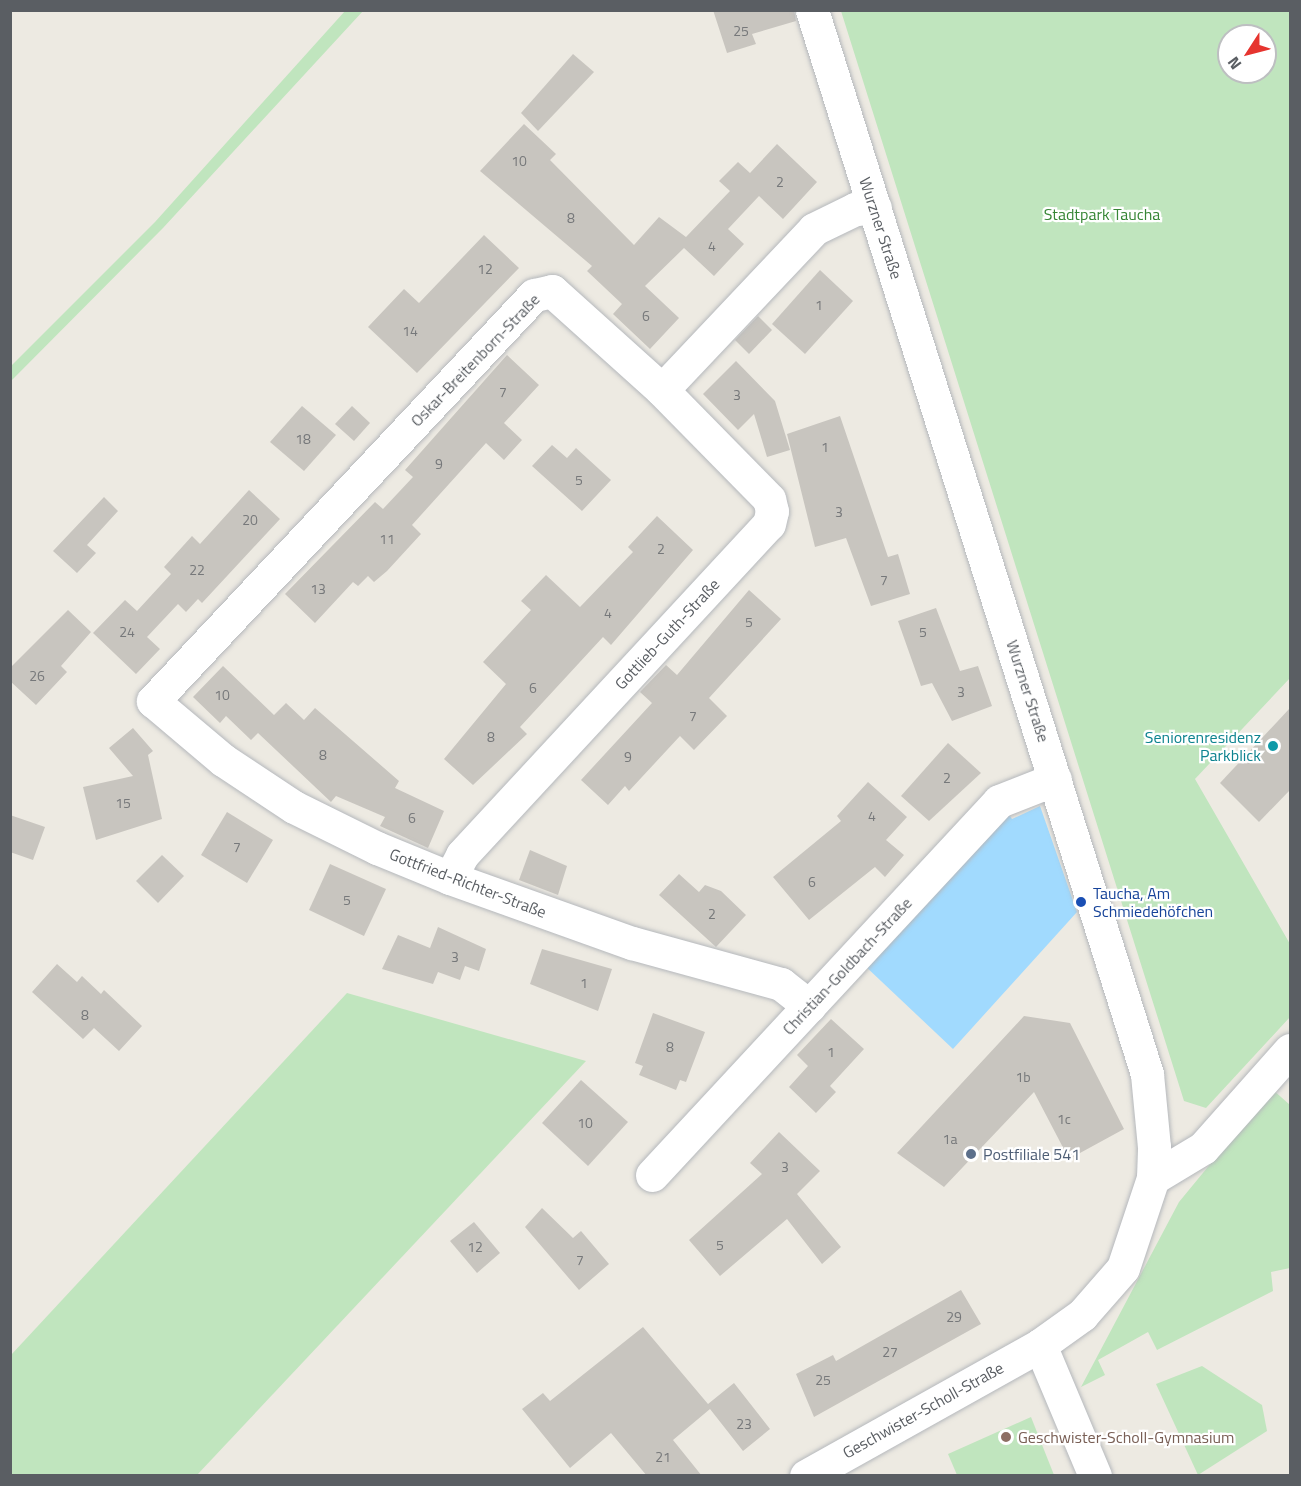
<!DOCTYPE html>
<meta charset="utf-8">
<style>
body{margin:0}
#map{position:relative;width:1301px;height:1486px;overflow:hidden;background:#edeae2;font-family:"Titillium Web",sans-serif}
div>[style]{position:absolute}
.green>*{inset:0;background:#c0e5be}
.water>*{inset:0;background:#a1dafe}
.building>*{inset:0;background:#c8c5bf}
.roads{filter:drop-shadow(0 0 2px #b5b8bc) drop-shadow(0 0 2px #b5b8bc)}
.minor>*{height:33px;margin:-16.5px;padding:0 16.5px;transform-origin:16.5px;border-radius:16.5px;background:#fff}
.dots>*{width:16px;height:16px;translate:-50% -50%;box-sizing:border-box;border:3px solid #fff;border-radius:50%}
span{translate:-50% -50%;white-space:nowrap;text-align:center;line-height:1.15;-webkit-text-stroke:4.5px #fff;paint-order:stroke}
.number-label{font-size:14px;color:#76787a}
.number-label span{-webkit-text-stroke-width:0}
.park-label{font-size:16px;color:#378636}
.street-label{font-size:16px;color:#5a5e63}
.culture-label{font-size:16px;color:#0d838f}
.right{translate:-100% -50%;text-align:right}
.transit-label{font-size:16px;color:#164399}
.left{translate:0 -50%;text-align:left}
.service-label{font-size:16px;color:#4e5e75}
.education-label{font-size:16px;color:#785e54}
.frame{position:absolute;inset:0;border:12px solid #5a5e63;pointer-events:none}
.north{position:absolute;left:1217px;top:24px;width:60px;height:60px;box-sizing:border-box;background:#fff;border:2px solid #bdbfc1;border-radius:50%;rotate:234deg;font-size:16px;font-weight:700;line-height:24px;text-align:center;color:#5a5e63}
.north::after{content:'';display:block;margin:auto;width:21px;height:27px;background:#e6342f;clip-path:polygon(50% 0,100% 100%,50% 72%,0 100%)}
</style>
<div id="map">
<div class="green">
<div style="clip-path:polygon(345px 11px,363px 11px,163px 228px,11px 381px,11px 366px,155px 222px)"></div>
<div style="clip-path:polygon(evenodd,841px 11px,1290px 11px,1290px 678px,1195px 779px,1290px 944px,1290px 1017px,1206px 1108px,1184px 1101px,841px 11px,1229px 36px,1265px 36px,1265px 72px,1229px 72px,1229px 36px)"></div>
<div style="clip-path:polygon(347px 993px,586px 1061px,197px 1475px,11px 1475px,11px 1355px)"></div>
<div style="clip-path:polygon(1272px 1089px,1290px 1105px,1290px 1268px,1271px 1272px,1273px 1291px,1157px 1350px,1148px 1332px,1098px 1360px,1105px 1375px,1081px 1387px,1179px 1202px)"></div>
<div style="clip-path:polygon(1202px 1366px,1262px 1405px,1267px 1431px,1198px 1475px,1156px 1384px)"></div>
<div style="clip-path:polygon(1031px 1417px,1054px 1475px,957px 1475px,948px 1454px)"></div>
</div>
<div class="water">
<div style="clip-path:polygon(1040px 806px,1077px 912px,953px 1049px,863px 964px,1006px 810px,1012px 819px)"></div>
</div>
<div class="building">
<div style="clip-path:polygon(713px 10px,794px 10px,796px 21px,752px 34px,756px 44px,727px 53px)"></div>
<div style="clip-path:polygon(573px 54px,594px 72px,538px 131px,521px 113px)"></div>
<div style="clip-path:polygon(524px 124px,556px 154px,550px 160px,634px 245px,659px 217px,686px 237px,730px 191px,719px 181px,738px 162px,750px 173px,777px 144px,817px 182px,783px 219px,759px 196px,728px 229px,744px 244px,714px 276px,684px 248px,645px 286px,679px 318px,650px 349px,613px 314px,622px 304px,587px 271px,592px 266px,480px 171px)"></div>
<div style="clip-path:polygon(484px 235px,519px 268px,417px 373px,368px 327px,404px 289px,419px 303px)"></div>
<div style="clip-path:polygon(820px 270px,853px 301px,805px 354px,772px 324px)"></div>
<div style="clip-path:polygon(758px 316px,772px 330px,749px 354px,735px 340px)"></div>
<div style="clip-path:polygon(507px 355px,539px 385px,504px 423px,522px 440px,504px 460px,486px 443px,412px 525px,421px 534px,387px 571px,374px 582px,368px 576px,358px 586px,353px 582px,315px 623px,285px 594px,375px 502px,383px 509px,413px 477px,405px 470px)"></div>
<div style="clip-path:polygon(736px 361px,775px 401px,790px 450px,767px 457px,754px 414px,738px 430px,703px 394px)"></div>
<div style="clip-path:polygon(302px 406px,336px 435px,304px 471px,270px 442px)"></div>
<div style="clip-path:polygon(352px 406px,370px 423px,354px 441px,335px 424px)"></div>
<div style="clip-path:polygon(840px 416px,888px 557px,898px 554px,910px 594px,871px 606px,846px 538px,815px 547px,787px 434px)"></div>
<div style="clip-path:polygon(552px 445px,567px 458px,576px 448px,611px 480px,582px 511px,532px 466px)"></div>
<div style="clip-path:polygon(249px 490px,280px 519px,202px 603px,198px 599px,186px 612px,178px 604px,147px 637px,160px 649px,136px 674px,93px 633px,125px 600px,137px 611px,171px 574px,164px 567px,192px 536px,200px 544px)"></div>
<div style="clip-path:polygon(104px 497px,118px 511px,87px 545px,96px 553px,77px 573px,53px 551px)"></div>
<div style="clip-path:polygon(657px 516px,693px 550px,611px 645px,603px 637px,520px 727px,527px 734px,473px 785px,444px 759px,506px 684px,483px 662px,531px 610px,521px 601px,546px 575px,580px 607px,633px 552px,628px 547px)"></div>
<div style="clip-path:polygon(749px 590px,781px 619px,709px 698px,727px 716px,694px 750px,680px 736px,629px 791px,625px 786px,608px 805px,581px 780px,652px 703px,640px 692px,666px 665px,677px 675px)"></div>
<div style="clip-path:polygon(936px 608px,960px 671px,978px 666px,992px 706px,952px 721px,932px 683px,921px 686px,898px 621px)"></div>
<div style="clip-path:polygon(68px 610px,91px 632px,61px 666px,67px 672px,36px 705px,10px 681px,10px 668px)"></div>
<div style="clip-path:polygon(223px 666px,274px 715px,286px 703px,304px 720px,315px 708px,399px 781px,395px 788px,444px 811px,428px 848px,380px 826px,385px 817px,336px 796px,331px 802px,258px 733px,251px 740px,226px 716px,220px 723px,193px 697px)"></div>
<div style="clip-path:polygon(1290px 708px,1290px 790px,1259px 822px,1220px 783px)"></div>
<div style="clip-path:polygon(133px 728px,153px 751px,148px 755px,162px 819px,96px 840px,83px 787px,133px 776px,109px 748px)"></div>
<div style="clip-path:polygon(948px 743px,981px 773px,929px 821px,901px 796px)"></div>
<div style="clip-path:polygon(868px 782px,907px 817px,886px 840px,904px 855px,885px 877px,875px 867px,809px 920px,773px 877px,841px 821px,837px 816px)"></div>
<div style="clip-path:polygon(227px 812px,273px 840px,247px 883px,201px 855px)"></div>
<div style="clip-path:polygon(10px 815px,45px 827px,33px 860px,10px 852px)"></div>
<div style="clip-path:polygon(530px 850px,567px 866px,558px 895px,519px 880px)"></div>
<div style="clip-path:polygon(162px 855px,184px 876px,158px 903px,136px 881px)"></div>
<div style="clip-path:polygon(330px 864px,386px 889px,364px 936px,309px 910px)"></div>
<div style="clip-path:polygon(679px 874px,699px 892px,705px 885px,721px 891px,746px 915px,716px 947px,659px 895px)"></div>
<div style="clip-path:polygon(438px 927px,486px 949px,479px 971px,465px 966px,460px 980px,438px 972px,433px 984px,382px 969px,398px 935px,430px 948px)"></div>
<div style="clip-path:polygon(542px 949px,612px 969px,598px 1011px,530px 984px)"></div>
<div style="clip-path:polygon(57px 964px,77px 982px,82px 976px,101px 994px,104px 990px,142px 1026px,119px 1051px,94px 1028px,83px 1039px,32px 992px)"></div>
<div style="clip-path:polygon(653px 1013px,705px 1032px,686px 1082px,680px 1080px,676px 1090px,639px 1075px,643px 1066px,635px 1063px)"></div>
<div style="clip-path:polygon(1024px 1016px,1070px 1023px,1124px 1129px,1069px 1159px,1034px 1092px,944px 1187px,897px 1153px)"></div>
<div style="clip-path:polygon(831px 1019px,864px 1049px,830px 1086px,836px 1092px,816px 1113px,789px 1087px,808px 1066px,797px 1055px)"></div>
<div style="clip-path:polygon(581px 1080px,628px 1122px,588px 1166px,542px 1123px)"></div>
<div style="clip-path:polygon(779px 1132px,820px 1171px,797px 1194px,841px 1247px,822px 1264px,787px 1219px,720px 1276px,689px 1240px,762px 1174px,750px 1163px)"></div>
<div style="clip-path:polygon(542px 1208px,573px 1238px,581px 1231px,609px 1264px,579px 1290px,525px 1227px)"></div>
<div style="clip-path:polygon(474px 1222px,500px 1253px,477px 1273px,450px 1241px)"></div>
<div style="clip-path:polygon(961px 1290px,981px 1324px,814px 1417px,796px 1374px,833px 1355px,836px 1361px)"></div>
<div style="clip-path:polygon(643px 1327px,708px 1404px,734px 1383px,770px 1429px,743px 1451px,710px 1409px,673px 1440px,702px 1476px,647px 1476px,611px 1433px,570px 1468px,522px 1409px,543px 1393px,550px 1401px)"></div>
</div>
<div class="roads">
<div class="minor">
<div style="left:662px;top:390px;width:221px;rotate:-46.6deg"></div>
<div style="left:814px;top:229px;width:46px;rotate:-26deg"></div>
<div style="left:855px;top:209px;width:20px;rotate:-3deg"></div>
<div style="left:450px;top:878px;width:26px;rotate:-62deg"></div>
<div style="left:462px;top:855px;width:451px;rotate:-47.2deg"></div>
<div style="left:769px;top:524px;width:13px;rotate:-77deg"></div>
<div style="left:772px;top:511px;width:12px;rotate:-104deg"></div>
<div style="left:769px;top:499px;width:153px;rotate:-134.5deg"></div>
<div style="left:662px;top:390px;width:148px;rotate:-138deg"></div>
<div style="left:552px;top:291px;width:18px;rotate:167deg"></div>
<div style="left:534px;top:295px;width:557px;rotate:133.18deg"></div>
<div style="left:153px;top:701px;width:92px;rotate:40.1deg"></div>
<div style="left:223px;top:760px;width:85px;rotate:33.5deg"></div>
<div style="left:294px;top:807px;width:93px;rotate:26.3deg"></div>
<div style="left:377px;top:848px;width:79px;rotate:22.3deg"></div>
<div style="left:450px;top:878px;width:193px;rotate:19.7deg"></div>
<div style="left:632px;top:943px;width:155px;rotate:15.4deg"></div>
<div style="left:781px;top:984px;width:36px;rotate:38deg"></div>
<div style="left:652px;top:1175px;width:510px;rotate:-47.14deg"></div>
<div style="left:999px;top:801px;width:60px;rotate:-21.4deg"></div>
<div style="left:1153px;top:1178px;width:58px;rotate:-31deg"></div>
<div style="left:1203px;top:1148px;width:131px;rotate:-48.4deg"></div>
<div style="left:1040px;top:1345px;width:142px;rotate:67.2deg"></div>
<div style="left:806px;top:1476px;width:268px;rotate:-29.2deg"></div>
<div style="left:1040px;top:1345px;width:52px;rotate:-35.5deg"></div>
<div style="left:1082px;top:1315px;width:62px;rotate:-48.9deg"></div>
<div style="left:1123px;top:1268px;width:95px;rotate:-71.6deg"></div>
<div style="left:1153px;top:1178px;width:31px;rotate:-88deg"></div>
<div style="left:1154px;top:1147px;width:73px;rotate:-95.5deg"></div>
<div style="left:1147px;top:1074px;width:1115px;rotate:-107.48deg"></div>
</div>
</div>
<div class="dots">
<div style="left:1273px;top:746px;background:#0f9aa8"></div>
<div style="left:1081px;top:902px;background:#1a4fb4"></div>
<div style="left:971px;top:1154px;background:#5c6f8a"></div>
<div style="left:1006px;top:1437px;background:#8d6e63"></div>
</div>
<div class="number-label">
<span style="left:741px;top:31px">25</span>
<span style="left:519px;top:161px">10</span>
<span style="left:780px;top:182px">2</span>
<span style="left:571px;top:218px">8</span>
<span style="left:712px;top:246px">4</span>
<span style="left:485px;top:269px">12</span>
<span style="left:819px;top:305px">1</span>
<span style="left:646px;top:316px">6</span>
<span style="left:410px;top:331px">14</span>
<span style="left:503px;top:392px">7</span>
<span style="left:737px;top:395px">3</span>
<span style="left:303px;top:439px">18</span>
<span style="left:825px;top:447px">1</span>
<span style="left:439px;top:464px">9</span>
<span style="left:579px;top:480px">5</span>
<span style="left:839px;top:512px">3</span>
<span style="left:250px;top:520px">20</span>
<span style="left:387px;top:539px">11</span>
<span style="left:661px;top:549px">2</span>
<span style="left:197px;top:570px">22</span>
<span style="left:884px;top:580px">7</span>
<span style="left:318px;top:589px">13</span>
<span style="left:608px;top:613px">4</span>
<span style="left:749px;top:622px">5</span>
<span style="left:127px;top:632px">24</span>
<span style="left:923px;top:632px">5</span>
<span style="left:37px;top:676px">26</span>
<span style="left:533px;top:688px">6</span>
<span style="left:961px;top:692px">3</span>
<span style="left:222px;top:695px">10</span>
<span style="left:693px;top:716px">7</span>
<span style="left:491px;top:737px">8</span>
<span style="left:323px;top:755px">8</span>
<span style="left:628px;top:757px">9</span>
<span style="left:947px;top:778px">2</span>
<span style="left:123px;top:803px">15</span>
<span style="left:872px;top:816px">4</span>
<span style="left:412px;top:818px">6</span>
<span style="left:237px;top:847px">7</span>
<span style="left:812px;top:882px">6</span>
<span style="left:347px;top:900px">5</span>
<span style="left:712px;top:914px">2</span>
<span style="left:455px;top:957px">3</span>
<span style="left:584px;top:983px">1</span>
<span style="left:85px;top:1015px">8</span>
<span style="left:670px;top:1047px">8</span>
<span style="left:831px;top:1052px">1</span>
<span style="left:1023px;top:1077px">1b</span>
<span style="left:1064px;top:1119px">1c</span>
<span style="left:585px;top:1123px">10</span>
<span style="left:950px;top:1139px">1a</span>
<span style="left:785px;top:1167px">3</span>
<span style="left:720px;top:1245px">5</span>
<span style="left:475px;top:1247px">12</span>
<span style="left:580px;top:1260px">7</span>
<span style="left:954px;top:1317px">29</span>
<span style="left:890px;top:1352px">27</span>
<span style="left:823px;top:1380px">25</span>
<span style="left:744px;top:1424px">23</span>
<span style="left:663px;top:1457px">21</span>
</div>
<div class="park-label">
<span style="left:1102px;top:214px">Stadtpark Taucha</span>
</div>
<div class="street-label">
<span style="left:881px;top:228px;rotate:72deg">Wurzner Straße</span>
<span style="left:475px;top:360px;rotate:-46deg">Oskar-Breitenborn-Straße</span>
<span style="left:667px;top:634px;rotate:-47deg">Gottlieb-Guth-Straße</span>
<span style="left:1028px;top:691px;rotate:72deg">Wurzner Straße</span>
<span style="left:468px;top:883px;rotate:21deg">Gottfried-Richter-Straße</span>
<span style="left:847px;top:966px;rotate:-47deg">Christian-Goldbach-Straße</span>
<span style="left:923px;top:1410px;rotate:-29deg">Geschwister-Scholl-Straße</span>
</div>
<div class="culture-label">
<span class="right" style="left:1261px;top:746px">Seniorenresidenz<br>Parkblick</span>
</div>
<div class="transit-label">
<span class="left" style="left:1093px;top:902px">Taucha, Am<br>Schmiedehöfchen</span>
</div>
<div class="service-label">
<span class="left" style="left:983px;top:1154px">Postfiliale 541</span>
</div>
<div class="education-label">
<span class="left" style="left:1018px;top:1437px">Geschwister-Scholl-Gymnasium</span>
</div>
<div class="frame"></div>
<div class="north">N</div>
</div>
